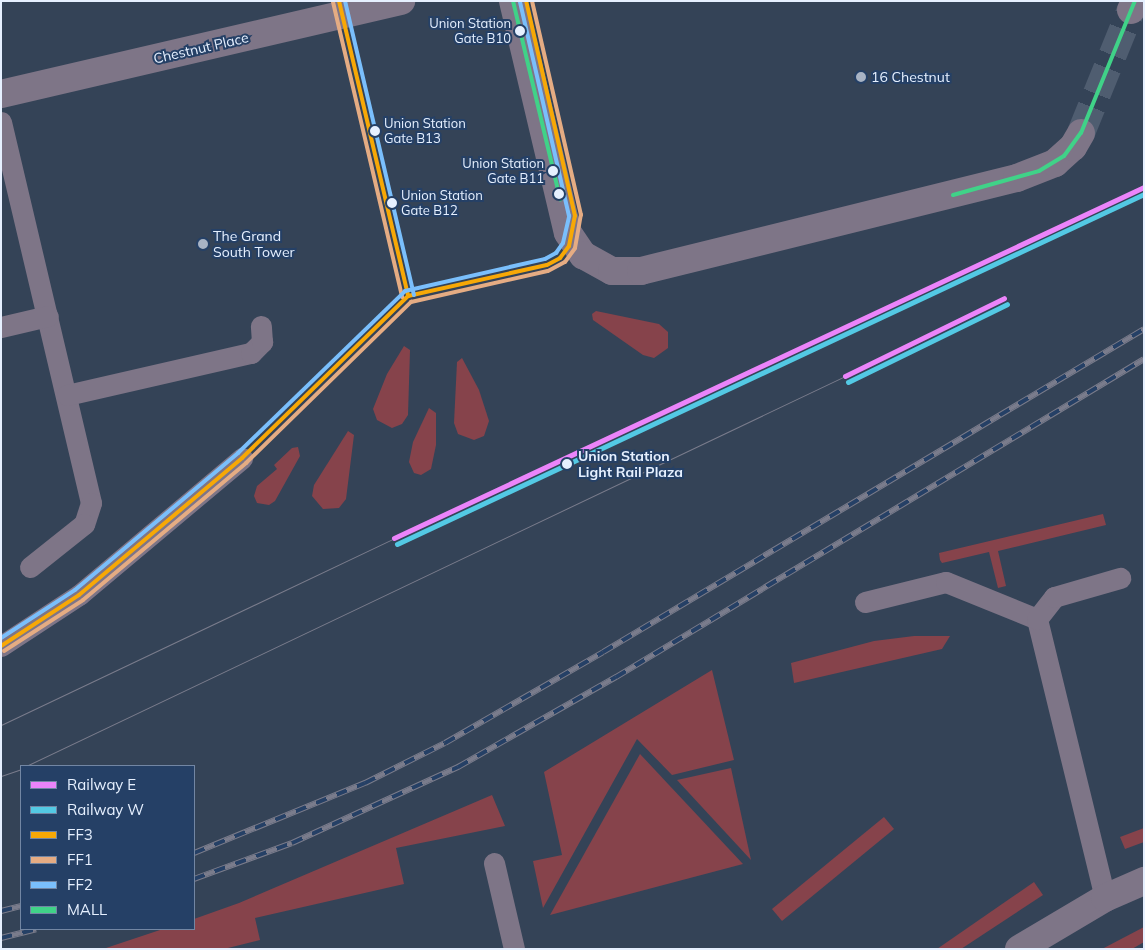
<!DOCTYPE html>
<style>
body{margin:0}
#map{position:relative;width:1145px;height:950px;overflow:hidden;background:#344357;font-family:Mulish,sans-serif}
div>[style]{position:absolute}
.green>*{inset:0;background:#86434b}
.street-tunnel>*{height:28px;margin-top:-14px;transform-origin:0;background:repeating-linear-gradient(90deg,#4f5d70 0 28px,transparent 0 42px)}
.lane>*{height:21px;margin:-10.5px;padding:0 10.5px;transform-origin:10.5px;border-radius:10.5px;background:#7e7587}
.street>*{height:28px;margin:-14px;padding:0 14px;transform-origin:14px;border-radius:14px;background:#7e7587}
.tram>*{height:1px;margin:-0.5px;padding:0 0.5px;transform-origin:0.5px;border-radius:0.5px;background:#7a7c8c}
.rail>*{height:5.5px;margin-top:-2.75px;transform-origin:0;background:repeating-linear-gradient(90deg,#254066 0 11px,#7a7c8c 0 22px);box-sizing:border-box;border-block:1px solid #7a7c8c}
.bus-1>*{height:4px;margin:-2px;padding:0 2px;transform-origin:2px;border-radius:2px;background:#f7a806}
.bus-2>*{height:4px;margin:-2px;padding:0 2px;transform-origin:2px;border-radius:2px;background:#e5ac83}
.bus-3>*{height:4px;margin:-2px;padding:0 2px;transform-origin:2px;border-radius:2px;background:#7abffc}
.bus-4>*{height:4px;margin:-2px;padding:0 2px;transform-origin:2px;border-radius:2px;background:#40d288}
.rail-1>*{height:5px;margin:-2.5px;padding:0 2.5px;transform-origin:2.5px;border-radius:2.5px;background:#eb84fa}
.rail-2>*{height:5px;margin:-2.5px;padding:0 2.5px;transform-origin:2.5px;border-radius:2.5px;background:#53c9e4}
.dots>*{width:14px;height:14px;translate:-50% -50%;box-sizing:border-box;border:2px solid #254066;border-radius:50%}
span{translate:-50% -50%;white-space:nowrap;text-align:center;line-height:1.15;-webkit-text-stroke:4px #254066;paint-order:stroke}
.bus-label{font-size:13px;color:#e6f0ff}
.right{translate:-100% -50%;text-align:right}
.left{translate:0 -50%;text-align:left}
.street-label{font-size:14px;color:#e6f0ff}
.poi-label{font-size:14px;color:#e6f0ff}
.stop-label{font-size:14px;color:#e6f0ff;font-weight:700}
.frame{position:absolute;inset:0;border:2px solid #e6f0ff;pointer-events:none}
.legend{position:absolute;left:20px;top:765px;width:175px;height:165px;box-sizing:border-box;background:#254066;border:1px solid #7286a3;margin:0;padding:6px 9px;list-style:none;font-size:15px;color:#e6f0ff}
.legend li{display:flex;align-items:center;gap:10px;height:25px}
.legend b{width:25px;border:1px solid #7286a3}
</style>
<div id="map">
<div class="green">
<div style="clip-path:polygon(596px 311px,659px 324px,668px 332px,668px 348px,654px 358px,643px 355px,593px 320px,592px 314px)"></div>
<div style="clip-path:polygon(404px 346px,410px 350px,408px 415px,402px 424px,392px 428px,377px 420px,373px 409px,387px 374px)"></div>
<div style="clip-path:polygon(462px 358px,479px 390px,489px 421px,484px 436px,474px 440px,458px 434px,454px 423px,457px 362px)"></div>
<div style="clip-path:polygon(429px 408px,436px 413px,436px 445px,431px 469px,421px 475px,414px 473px,409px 462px,413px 442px)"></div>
<div style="clip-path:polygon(348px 431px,354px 435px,346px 499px,339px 508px,323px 509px,312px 496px,314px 485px)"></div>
<div style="clip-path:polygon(298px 447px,300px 456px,275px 501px,269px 505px,257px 503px,254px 496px,257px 486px,277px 469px,274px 465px,292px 448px)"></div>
<div style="clip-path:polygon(1103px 514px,1106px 525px,998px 551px,1006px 586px,998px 588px,989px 552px,942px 563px,940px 560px,939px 553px)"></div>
<div style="clip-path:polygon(914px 636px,950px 636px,942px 649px,794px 683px,791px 663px,874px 641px)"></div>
<div style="clip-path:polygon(712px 670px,734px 760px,672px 775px,637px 739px,543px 908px,533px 861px,562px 855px,544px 772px)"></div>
<div style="clip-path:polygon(640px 754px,743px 864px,550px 915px)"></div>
<div style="clip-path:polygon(731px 768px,751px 860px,677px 780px)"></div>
<div style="clip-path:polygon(492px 795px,505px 826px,396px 848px,404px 884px,255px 918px,260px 940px,224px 949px,103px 949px,163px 929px,194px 929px,194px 919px,239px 903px)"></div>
<div style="clip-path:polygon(884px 817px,894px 829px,782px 921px,772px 909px)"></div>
<div style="clip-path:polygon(1144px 828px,1144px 842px,1125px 849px,1120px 837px)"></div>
<div style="clip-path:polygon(1034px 882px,1043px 895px,961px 949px,937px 949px)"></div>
<div style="clip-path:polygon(1144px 927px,1144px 942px,1132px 949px,1102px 949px)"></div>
</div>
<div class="street-tunnel">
<div style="left:1081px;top:133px;width:133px;rotate:-67.9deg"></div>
</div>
<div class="lane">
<div style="left:1px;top:122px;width:391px;rotate:76.7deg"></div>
<div style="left:91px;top:503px;width:22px;rotate:108deg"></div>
<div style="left:84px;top:524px;width:69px;rotate:141.5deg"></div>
<div style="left:1px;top:327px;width:48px;rotate:-13.2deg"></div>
<div style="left:67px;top:395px;width:189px;rotate:-12.9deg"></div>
<div style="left:251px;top:353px;width:16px;rotate:-45deg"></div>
<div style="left:262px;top:342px;width:16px;rotate:-94deg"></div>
<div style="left:865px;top:602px;width:83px;rotate:-13.9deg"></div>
<div style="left:946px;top:582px;width:98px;rotate:22.1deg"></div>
<div style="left:1037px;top:619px;width:287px;rotate:76.3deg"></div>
<div style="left:1037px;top:619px;width:28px;rotate:-52deg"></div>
<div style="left:1054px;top:597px;width:69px;rotate:-16.1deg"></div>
<div style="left:1px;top:646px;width:93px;rotate:-33.2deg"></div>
<div style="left:79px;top:595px;width:213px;rotate:-40deg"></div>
<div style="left:494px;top:863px;width:88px;rotate:76.9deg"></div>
</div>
<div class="street">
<div style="left:513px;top:1px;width:238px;rotate:76.7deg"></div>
<div style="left:568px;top:233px;width:27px;rotate:56deg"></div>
<div style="left:583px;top:255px;width:33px;rotate:29deg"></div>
<div style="left:612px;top:271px;width:29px"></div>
<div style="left:641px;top:271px;width:387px;rotate:-13.9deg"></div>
<div style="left:1017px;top:178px;width:41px;rotate:-21.5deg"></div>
<div style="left:1055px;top:163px;width:24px;rotate:-42deg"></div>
<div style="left:1073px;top:147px;width:16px;rotate:-60deg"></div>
<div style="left:1131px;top:10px;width:10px;rotate:-66deg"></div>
<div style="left:1px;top:94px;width:411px;rotate:-13.1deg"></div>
<div style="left:1019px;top:949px;width:100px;rotate:-30.7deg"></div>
<div style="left:1105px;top:898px;width:43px;rotate:-23.6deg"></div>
</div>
<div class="tram">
<div style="left:1px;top:725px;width:435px;rotate:-25.4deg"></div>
<div style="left:26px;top:766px;width:907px;rotate:-25.46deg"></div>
<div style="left:1px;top:776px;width:21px;rotate:-19deg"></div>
</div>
<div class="rail">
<div style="left:194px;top:853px;width:185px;rotate:-22.3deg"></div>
<div style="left:365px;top:783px;width:89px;rotate:-26.6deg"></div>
<div style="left:445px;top:743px;width:182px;rotate:-29.9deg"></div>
<div style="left:603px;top:652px;width:630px;rotate:-30.84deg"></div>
<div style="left:194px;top:879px;width:104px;rotate:-20.2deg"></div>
<div style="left:292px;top:843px;width:183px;rotate:-24.6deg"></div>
<div style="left:458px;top:767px;width:182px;rotate:-29.7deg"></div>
<div style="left:616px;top:677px;width:616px;rotate:-31.06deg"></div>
<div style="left:1px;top:911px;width:21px;rotate:-14deg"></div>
<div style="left:1px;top:938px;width:36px;rotate:-14deg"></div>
</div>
<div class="bus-1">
<div style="left:339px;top:1px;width:303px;rotate:76.8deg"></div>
<div style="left:1px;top:646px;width:93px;rotate:-33.2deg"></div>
<div style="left:79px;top:595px;width:213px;rotate:-40deg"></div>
<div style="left:242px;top:458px;width:232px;rotate:-44.3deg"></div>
<div style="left:408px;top:296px;width:142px;rotate:-12.6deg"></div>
<div style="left:547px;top:265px;width:15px;rotate:-28deg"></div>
<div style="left:560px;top:258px;width:15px;rotate:-53deg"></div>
<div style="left:569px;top:246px;width:31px;rotate:-79deg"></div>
<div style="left:575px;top:216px;width:221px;rotate:-102.8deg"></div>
</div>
<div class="bus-2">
<div style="left:333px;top:2px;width:303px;rotate:76.8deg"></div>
<div style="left:4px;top:651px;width:94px;rotate:-32.8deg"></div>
<div style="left:83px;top:600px;width:213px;rotate:-40deg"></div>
<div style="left:246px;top:463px;width:231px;rotate:-44.3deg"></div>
<div style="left:411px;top:302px;width:140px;rotate:-12.8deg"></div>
<div style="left:548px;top:271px;width:19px;rotate:-28deg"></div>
<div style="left:565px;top:262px;width:17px;rotate:-54deg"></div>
<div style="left:575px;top:248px;width:34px;rotate:-80deg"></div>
<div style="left:581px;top:215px;width:220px;rotate:-102.9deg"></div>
</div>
<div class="bus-3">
<div style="left:345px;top:1px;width:302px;rotate:76.8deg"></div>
<div style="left:1px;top:638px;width:88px;rotate:-33deg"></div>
<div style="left:75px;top:590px;width:213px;rotate:-40deg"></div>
<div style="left:238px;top:453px;width:233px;rotate:-44.1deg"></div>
<div style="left:405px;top:291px;width:144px;rotate:-12.9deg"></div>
<div style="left:545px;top:259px;width:13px;rotate:-29deg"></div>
<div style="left:556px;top:253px;width:12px;rotate:-55deg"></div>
<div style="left:563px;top:243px;width:28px;rotate:-77deg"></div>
<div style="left:569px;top:216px;width:220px;rotate:-102.9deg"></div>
</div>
<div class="bus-4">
<div style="left:513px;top:1px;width:204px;rotate:76.6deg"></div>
<div style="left:953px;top:195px;width:89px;rotate:-15.6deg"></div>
<div style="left:1039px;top:171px;width:29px;rotate:-31deg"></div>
<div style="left:1064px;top:156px;width:29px;rotate:-54deg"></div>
<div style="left:1081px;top:133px;width:143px;rotate:-67.8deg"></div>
</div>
<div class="rail-1">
<div style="left:845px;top:376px;width:177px;rotate:-26.1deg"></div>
<div style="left:394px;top:538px;width:828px;rotate:-25.08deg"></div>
</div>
<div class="rail-2">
<div style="left:848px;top:382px;width:177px;rotate:-26.1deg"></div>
<div style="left:397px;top:544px;width:825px;rotate:-25.11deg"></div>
</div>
<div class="dots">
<div style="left:520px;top:31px;background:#e6f0ff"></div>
<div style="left:861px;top:77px;background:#a8b3c4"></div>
<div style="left:375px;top:131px;background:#e6f0ff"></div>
<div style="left:553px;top:171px;background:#e6f0ff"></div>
<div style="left:559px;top:194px;background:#e6f0ff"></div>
<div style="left:392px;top:203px;background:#e6f0ff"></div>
<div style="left:203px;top:244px;background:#a8b3c4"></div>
<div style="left:567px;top:464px;background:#e6f0ff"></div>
</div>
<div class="bus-label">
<span class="right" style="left:511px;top:31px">Union Station<br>Gate B10</span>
<span class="left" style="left:384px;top:131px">Union Station<br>Gate B13</span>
<span class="right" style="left:544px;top:171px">Union Station<br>Gate B11</span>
<span class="left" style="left:401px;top:203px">Union Station<br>Gate B12</span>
</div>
<div class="street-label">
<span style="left:201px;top:48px;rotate:-13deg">Chestnut Place</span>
</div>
<div class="poi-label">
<span class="left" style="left:871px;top:77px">16 Chestnut</span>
<span class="left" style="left:213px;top:244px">The Grand<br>South Tower</span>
</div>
<div class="stop-label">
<span class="left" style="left:578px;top:464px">Union Station<br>Light Rail Plaza</span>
</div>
<div class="frame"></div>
<ul class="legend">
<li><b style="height:6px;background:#eb84fa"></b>Railway E</li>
<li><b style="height:6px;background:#53c9e4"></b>Railway W</li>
<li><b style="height:6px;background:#f7a806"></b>FF3</li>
<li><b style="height:6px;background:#e5ac83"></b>FF1</li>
<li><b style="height:6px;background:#7abffc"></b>FF2</li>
<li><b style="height:6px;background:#40d288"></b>MALL</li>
</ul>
</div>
